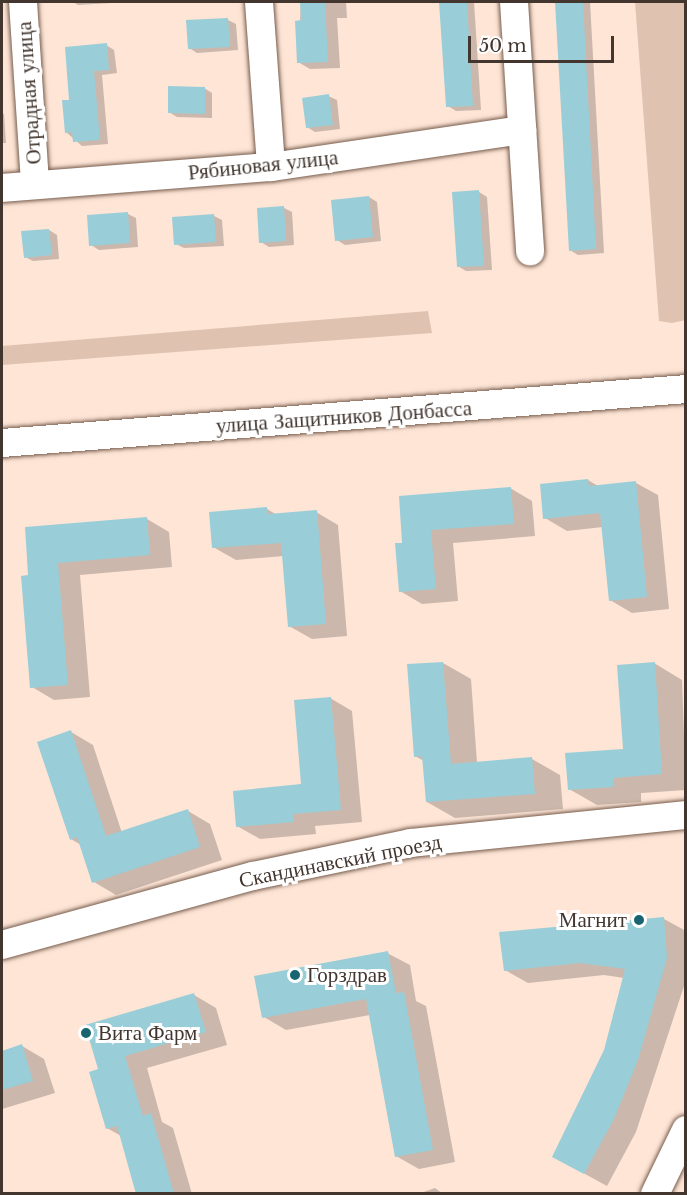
<!DOCTYPE html>
<meta charset="utf-8">
<style>
body{margin:0}
#map{position:relative;width:687px;height:1195px;overflow:hidden;background:#fee5d6;font-family:"Libre Baskerville",serif}
div>[style]{position:absolute}
.green>*{inset:0;background:#e0c2b0}
.shadow>*{inset:0;background:#0003}
.building>*{inset:0;background:#99ced8}
.roads{filter:drop-shadow(0 0 2px #765c4c) drop-shadow(0 0 2px #765c4c)}
.minor>*{height:28px;margin:-14px;padding:0 14px;transform-origin:14px;border-radius:14px;background:#fff}
.dots>*{width:16px;height:16px;translate:-50% -50%;box-sizing:border-box;border:3px solid #fff;border-radius:50%}
span{translate:-50% -50%;white-space:nowrap;text-align:center;line-height:1.15;-webkit-text-stroke:6px #fff;paint-order:stroke}
.street-label{font-size:21px;color:#42362f}
.poi-label{font-size:21px;color:#42362f}
.right{translate:-100% -50%;text-align:right}
.left{translate:0 -50%;text-align:left}
.frame{position:absolute;inset:0;border:3px solid #42362f;pointer-events:none}
.scale{position:absolute;left:468px;top:36px;width:146px;height:27px;box-sizing:border-box;border:3px solid #42362f;border-top:0;padding-left:8px;font-size:18px;line-height:21px;white-space:nowrap;color:#42362f;-webkit-text-stroke:4px #fff;paint-order:stroke}
</style>
<div id="map">
<div class="green">
<div style="clip-path:polygon(635px 2px,685px 2px,686px 320px,672px 323px,659px 321px)"></div>
<div style="clip-path:polygon(428px 311px,432px 333px,2px 365px,2px 346px)"></div>
</div>
<div class="shadow">
<div style="clip-path:polygon(73px 2px,111px 2px,111px 3px,78px 5px)"></div>
<div style="clip-path:polygon(301px 2px,346px 2px,347px 18px,337px 18px,340px 68px,310px 69px,298px 62px)"></div>
<div style="clip-path:polygon(441px 2px,474px 2px,481px 110px,456px 111px,448px 106px)"></div>
<div style="clip-path:polygon(556px 2px,590px 2px,604px 253px,578px 255px,570px 250px)"></div>
<div style="clip-path:polygon(228px 20px,236px 24px,238px 50px,197px 53px,189px 48px)"></div>
<div style="clip-path:polygon(106px 45px,114px 50px,117px 73px,102px 75px,108px 144px,82px 146px,66px 132px,71px 101px)"></div>
<div style="clip-path:polygon(204px 88px,212px 93px,212px 118px,177px 117px,169px 112px)"></div>
<div style="clip-path:polygon(328px 96px,337px 100px,340px 129px,315px 132px,307px 127px)"></div>
<div style="clip-path:polygon(2px 113px,4px 114px,6px 143px,2px 143px)"></div>
<div style="clip-path:polygon(479px 192px,487px 197px,492px 270px,466px 271px,458px 266px)"></div>
<div style="clip-path:polygon(369px 197px,377px 202px,381px 241px,345px 245px,337px 240px)"></div>
<div style="clip-path:polygon(284px 208px,292px 212px,294px 245px,269px 247px,261px 242px)"></div>
<div style="clip-path:polygon(128px 214px,136px 218px,138px 247px,99px 250px,91px 245px)"></div>
<div style="clip-path:polygon(214px 216px,222px 220px,224px 246px,184px 248px,176px 244px)"></div>
<div style="clip-path:polygon(49px 230px,57px 235px,59px 259px,33px 261px,25px 257px)"></div>
<div style="clip-path:polygon(588px 480px,598px 486px,636px 483px,658px 495px,669px 609px,632px 613px,610px 600px,603px 527px,567px 531px,545px 518px)"></div>
<div style="clip-path:polygon(510px 488px,532px 501px,535px 536px,453px 543px,458px 601px,422px 604px,400px 591px,404px 544px)"></div>
<div style="clip-path:polygon(267px 509px,277px 515px,316px 512px,338px 525px,347px 636px,312px 639px,289px 626px,284px 556px,236px 560px,213px 547px)"></div>
<div style="clip-path:polygon(147px 519px,169px 532px,172px 567px,80px 575px,90px 697px,54px 700px,32px 687px,30px 576px)"></div>
<div style="clip-path:polygon(443px 663px,471px 679px,477px 763px,532px 759px,560px 775px,563px 809px,455px 818px,427px 802px,424px 761px,415px 756px)"></div>
<div style="clip-path:polygon(654px 663px,682px 680px,686px 790px,641px 793px,641px 802px,597px 805px,569px 789px,624px 751px)"></div>
<div style="clip-path:polygon(330px 698px,352px 711px,362px 822px,315px 826px,316px 834px,260px 839px,237px 826px,303px 786px)"></div>
<div style="clip-path:polygon(71px 732px,93px 745px,122px 833px,188px 811px,210px 824px,222px 860px,116px 895px,94px 882px,81px 845px,71px 839px)"></div>
<div style="clip-path:polygon(664px 919px,686px 931px,686px 980px,636px 1132px,607px 1186px,576px 1169px,624px 978px,604px 975px,528px 983px,505px 970px)"></div>
<div style="clip-path:polygon(387px 953px,410px 965px,416px 1001px,426px 1006px,455px 1162px,419px 1169px,396px 1156px,370px 1015px,286px 1030px,264px 1017px)"></div>
<div style="clip-path:polygon(194px 995px,216px 1008px,227px 1045px,147px 1068px,162px 1122px,173px 1128px,192px 1194px,138px 1194px,121px 1136px,107px 1128px,99px 1070px)"></div>
<div style="clip-path:polygon(22px 1046px,44px 1059px,55px 1093px,2px 1109px,2px 1052px)"></div>
<div style="clip-path:polygon(435px 1188px,443px 1194px,418px 1194px)"></div>
</div>
<div class="building">
<div style="clip-path:polygon(300px 2px,325px 2px,328px 62px,297px 63px,295px 21px,301px 20px)"></div>
<div style="clip-path:polygon(439px 2px,467px 2px,473px 106px,446px 107px)"></div>
<div style="clip-path:polygon(555px 2px,583px 2px,596px 249px,569px 251px)"></div>
<div style="clip-path:polygon(228px 18px,230px 47px,188px 49px,186px 20px)"></div>
<div style="clip-path:polygon(107px 43px,109px 70px,94px 71px,100px 140px,73px 142px,72px 132px,65px 133px,62px 100px,69px 100px,65px 47px)"></div>
<div style="clip-path:polygon(168px 86px,205px 87px,205px 114px,168px 113px)"></div>
<div style="clip-path:polygon(329px 94px,333px 125px,306px 128px,302px 98px)"></div>
<div style="clip-path:polygon(479px 190px,484px 266px,457px 267px,452px 192px)"></div>
<div style="clip-path:polygon(369px 196px,373px 237px,335px 241px,331px 200px)"></div>
<div style="clip-path:polygon(284px 206px,286px 241px,259px 243px,257px 208px)"></div>
<div style="clip-path:polygon(128px 212px,130px 243px,89px 246px,87px 215px)"></div>
<div style="clip-path:polygon(214px 214px,216px 242px,174px 245px,172px 217px)"></div>
<div style="clip-path:polygon(49px 229px,52px 255px,24px 258px,21px 231px)"></div>
<div style="clip-path:polygon(588px 479px,589px 486px,636px 481px,647px 597px,609px 601px,600px 513px,543px 519px,540px 484px)"></div>
<div style="clip-path:polygon(511px 487px,514px 524px,431px 530px,436px 589px,399px 592px,395px 543px,402px 543px,399px 496px)"></div>
<div style="clip-path:polygon(267px 507px,268px 514px,317px 510px,326px 624px,288px 627px,281px 543px,212px 548px,209px 512px)"></div>
<div style="clip-path:polygon(147px 517px,150px 555px,58px 563px,68px 685px,30px 688px,21px 576px,28px 575px,25px 527px)"></div>
<div style="clip-path:polygon(443px 662px,451px 764px,532px 757px,535px 794px,426px 802px,422px 756px,414px 757px,407px 664px)"></div>
<div style="clip-path:polygon(655px 662px,662px 774px,613px 778px,614px 787px,568px 790px,565px 753px,623px 749px,617px 665px)"></div>
<div style="clip-path:polygon(331px 697px,341px 810px,293px 814px,294px 822px,236px 827px,233px 791px,301px 784px,294px 700px)"></div>
<div style="clip-path:polygon(71px 730px,106px 836px,188px 809px,200px 847px,92px 883px,77px 837px,70px 840px,37px 742px)"></div>
<div style="clip-path:polygon(664px 917px,667px 958px,638px 1060px,614px 1119px,584px 1174px,552px 1157px,604px 1050px,625px 969px,580px 963px,504px 971px,499px 932px)"></div>
<div style="clip-path:polygon(388px 951px,396px 993px,404px 992px,433px 1150px,395px 1157px,366px 999px,262px 1018px,254px 976px)"></div>
<div style="clip-path:polygon(194px 993px,206px 1032px,125px 1056px,143px 1116px,151px 1113px,174px 1194px,136px 1194px,117px 1126px,106px 1129px,89px 1072px,98px 1069px,85px 1025px)"></div>
<div style="clip-path:polygon(22px 1044px,33px 1081px,2px 1090px,2px 1051px)"></div>
</div>
<div class="roads">
<div class="minor">
<div style="left:23px;top:2px;width:183px;rotate:86.2deg"></div>
<div style="left:259px;top:2px;width:165px;rotate:85.8deg"></div>
<div style="left:514px;top:2px;width:250px;rotate:86.3deg"></div>
<div style="left:2px;top:188px;width:270px;rotate:-4.5deg"></div>
<div style="left:271px;top:167px;width:254px;rotate:-8.4deg"></div>
<div style="left:2px;top:443px;width:686px;rotate:-4.51deg"></div>
<div style="left:2px;top:945px;width:260px;rotate:-15.4deg"></div>
<div style="left:253px;top:876px;width:161px;rotate:-11.8deg"></div>
<div style="left:411px;top:843px;width:276px;rotate:-5.8deg"></div>
<div style="left:655px;top:1194px;width:71px;rotate:-64.2deg"></div>
</div>
</div>
<div class="dots">
<div style="left:639px;top:920px;background:#196470"></div>
<div style="left:295px;top:975px;background:#196470"></div>
<div style="left:86px;top:1033px;background:#196470"></div>
</div>
<div class="street-label">
<span style="left:29px;top:93px;rotate:-94deg">Отрадная улица</span>
<span style="left:263px;top:165px;rotate:-6deg">Рябиновая улица</span>
<span style="left:344px;top:417px;rotate:-4deg">улица Защитников Донбасса</span>
<span style="left:340px;top:861px;rotate:-11deg">Скандинавский проезд</span>
</div>
<div class="poi-label">
<span class="right" style="left:627px;top:920px">Магнит</span>
<span class="left" style="left:307px;top:975px">Горздрав</span>
<span class="left" style="left:98px;top:1033px">Вита Фарм</span>
</div>
<div class="frame"></div>
<div class="scale">50 m</div>
</div>
